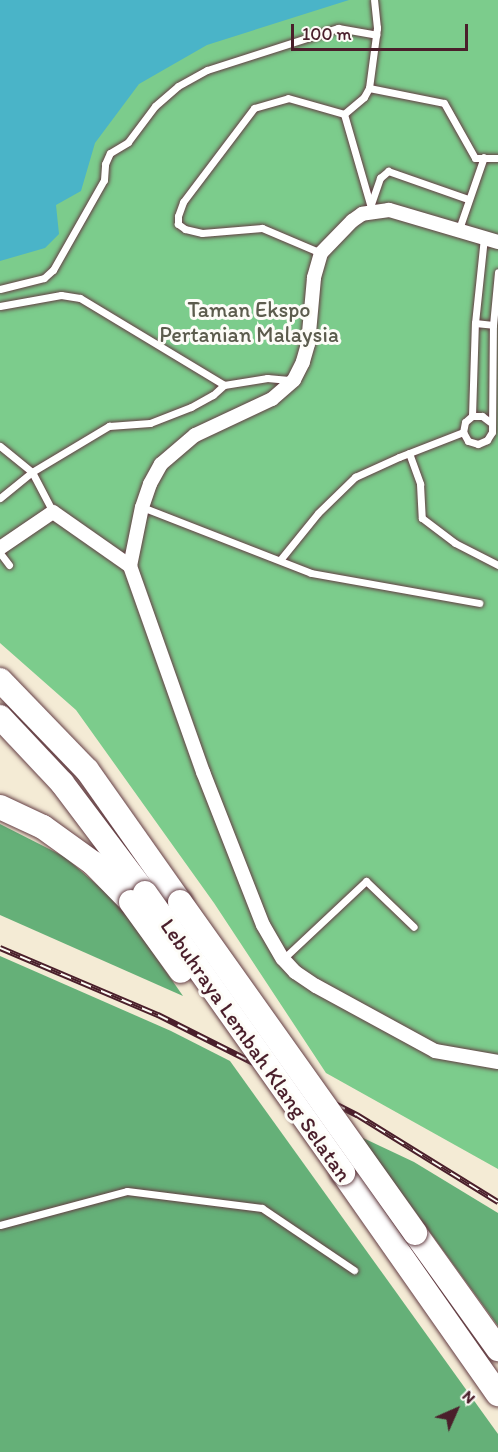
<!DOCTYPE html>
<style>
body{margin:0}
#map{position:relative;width:498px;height:1452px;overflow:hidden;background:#f4ebd5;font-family:Itim,sans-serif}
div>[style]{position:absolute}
.green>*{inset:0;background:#7ccc8c}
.forest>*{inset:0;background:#65b078}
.water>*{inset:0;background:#4ab4c8}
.roads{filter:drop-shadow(0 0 2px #643e44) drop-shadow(0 0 2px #643e44)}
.service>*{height:7px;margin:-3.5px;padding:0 3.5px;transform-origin:3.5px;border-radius:3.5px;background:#fff}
.minor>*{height:14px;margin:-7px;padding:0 7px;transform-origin:7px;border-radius:7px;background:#fff}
.motorway>*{height:24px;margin:-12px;padding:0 12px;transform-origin:12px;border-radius:12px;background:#fff}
.rail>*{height:6px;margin-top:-3px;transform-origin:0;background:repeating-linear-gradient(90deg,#fdfcf7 0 11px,#4a1f2b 0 22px);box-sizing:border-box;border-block:2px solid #4a1f2b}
.bridges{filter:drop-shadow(0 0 2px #643e44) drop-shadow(0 0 2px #643e44)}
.motorway-bridge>*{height:24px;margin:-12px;padding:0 12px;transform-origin:12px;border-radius:12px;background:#fff}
span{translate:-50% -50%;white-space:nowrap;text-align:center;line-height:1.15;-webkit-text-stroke:6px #fdfcf7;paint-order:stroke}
.park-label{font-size:22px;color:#5c5c4d}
.street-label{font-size:22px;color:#4a1f2b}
.north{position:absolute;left:426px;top:1380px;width:60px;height:60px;-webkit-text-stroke:4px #fdfcf7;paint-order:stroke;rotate:45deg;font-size:16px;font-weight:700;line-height:24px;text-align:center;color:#4a1f2b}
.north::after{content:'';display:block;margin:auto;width:21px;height:27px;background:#4a1f2b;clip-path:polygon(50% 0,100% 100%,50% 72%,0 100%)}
.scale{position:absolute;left:291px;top:24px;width:177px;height:27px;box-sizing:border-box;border:3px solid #4a1f2b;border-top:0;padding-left:8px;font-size:18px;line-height:21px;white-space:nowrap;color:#4a1f2b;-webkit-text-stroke:4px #fdfcf7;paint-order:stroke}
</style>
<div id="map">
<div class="green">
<div style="clip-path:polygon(0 0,498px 0,498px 1169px,326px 1073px,214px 903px,76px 710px,0 643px)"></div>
</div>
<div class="forest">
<div style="clip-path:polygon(0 824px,65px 857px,119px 904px,183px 996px,0 915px)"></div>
<div style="clip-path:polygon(0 956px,171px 1031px,230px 1061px,498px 1434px,498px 1452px,0 1452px)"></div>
<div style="clip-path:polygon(361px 1137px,414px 1162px,498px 1213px,498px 1326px)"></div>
</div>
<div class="water">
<div style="clip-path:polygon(0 0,349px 0,207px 45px,139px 84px,95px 143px,81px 191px,56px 205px,59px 234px,45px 248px,0 261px)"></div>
</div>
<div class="roads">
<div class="service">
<div style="left:369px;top:88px;width:76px;rotate:11.3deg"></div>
<div style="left:444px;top:103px;width:63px;rotate:60.6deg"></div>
<div style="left:475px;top:158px;width:23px"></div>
<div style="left:371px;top:204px;width:28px;rotate:-71deg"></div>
<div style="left:380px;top:178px;width:11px;rotate:-41deg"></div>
<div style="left:388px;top:171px;width:85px;rotate:19.3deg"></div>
<div style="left:372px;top:211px;width:101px;rotate:-106.1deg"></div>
<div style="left:344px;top:114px;width:26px;rotate:-40deg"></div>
<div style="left:364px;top:97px;width:10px;rotate:-61deg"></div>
<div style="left:369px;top:88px;width:61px;rotate:-82.4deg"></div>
<div style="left:377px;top:28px;width:28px;rotate:-96deg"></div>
<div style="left:459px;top:229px;width:76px;rotate:-70.9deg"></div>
<div style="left:321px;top:253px;width:64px;rotate:-157deg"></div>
<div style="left:262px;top:228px;width:60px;rotate:175.2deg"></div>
<div style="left:202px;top:233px;width:17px;rotate:-167deg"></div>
<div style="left:185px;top:229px;width:9px;rotate:-144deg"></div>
<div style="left:178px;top:224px;width:8px;rotate:-90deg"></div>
<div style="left:178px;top:216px;width:15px;rotate:-70deg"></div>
<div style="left:183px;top:202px;width:118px;rotate:-52.9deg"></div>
<div style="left:254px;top:108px;width:35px;rotate:-16deg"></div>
<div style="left:288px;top:98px;width:58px;rotate:15.9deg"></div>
<div style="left:0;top:289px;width:45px;rotate:-14deg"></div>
<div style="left:44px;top:278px;width:12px;rotate:-42deg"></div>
<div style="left:53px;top:270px;width:103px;rotate:-60.5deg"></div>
<div style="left:104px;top:180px;width:16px;rotate:-86deg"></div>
<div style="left:105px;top:164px;width:12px;rotate:-66deg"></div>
<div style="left:110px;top:153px;width:21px;rotate:-31deg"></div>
<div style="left:128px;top:142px;width:45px;rotate:-53.1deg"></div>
<div style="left:155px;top:106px;width:30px;rotate:-41deg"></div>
<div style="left:178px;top:86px;width:33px;rotate:-29deg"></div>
<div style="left:207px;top:70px;width:138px;rotate:-17.8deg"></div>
<div style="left:338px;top:28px;width:39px;rotate:10deg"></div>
<div style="left:0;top:306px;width:62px;rotate:-10.2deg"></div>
<div style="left:61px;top:295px;width:19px;rotate:9deg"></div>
<div style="left:80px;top:298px;width:168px;rotate:31.1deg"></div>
<div style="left:475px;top:323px;width:18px;rotate:6deg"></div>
<div style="left:472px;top:416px;width:93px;rotate:-88.2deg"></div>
<div style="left:475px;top:323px;width:86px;rotate:-84deg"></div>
<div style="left:490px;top:422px;width:10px;rotate:-143deg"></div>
<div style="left:482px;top:416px;width:10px;rotate:180deg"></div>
<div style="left:472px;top:416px;width:9px;rotate:139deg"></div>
<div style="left:465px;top:422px;width:10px;rotate:101deg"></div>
<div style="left:463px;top:432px;width:10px;rotate:61deg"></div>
<div style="left:468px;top:441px;width:10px;rotate:17deg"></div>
<div style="left:478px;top:444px;width:10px;rotate:-24deg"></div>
<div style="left:487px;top:440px;width:9px;rotate:-58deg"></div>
<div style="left:492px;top:432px;width:107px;rotate:-89.5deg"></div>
<div style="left:493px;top:325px;width:53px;rotate:-84.6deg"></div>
<div style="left:0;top:446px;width:41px;rotate:39.1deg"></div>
<div style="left:32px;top:472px;width:45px;rotate:62.3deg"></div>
<div style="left:409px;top:453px;width:33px;rotate:70deg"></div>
<div style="left:420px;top:484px;width:34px;rotate:87deg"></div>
<div style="left:422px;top:518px;width:41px;rotate:37.1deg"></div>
<div style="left:455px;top:543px;width:48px;rotate:27.1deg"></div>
<div style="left:0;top:498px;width:41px;rotate:-39.1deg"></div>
<div style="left:32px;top:472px;width:90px;rotate:-30.9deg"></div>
<div style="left:109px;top:426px;width:41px;rotate:-4.2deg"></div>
<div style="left:150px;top:423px;width:44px;rotate:-21.3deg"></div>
<div style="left:191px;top:407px;width:25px;rotate:-29deg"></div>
<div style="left:213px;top:395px;width:15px;rotate:-42deg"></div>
<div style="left:224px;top:385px;width:44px;rotate:-9.2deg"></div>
<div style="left:267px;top:378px;width:25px;rotate:5deg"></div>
<div style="left:142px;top:507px;width:181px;rotate:21.3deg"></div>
<div style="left:311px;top:573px;width:171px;rotate:10.1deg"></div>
<div style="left:0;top:553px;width:15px;rotate:53deg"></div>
<div style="left:280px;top:560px;width:60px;rotate:-51deg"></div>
<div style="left:318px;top:513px;width:52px;rotate:-44.2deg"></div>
<div style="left:355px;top:477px;width:48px;rotate:-24.4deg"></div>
<div style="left:399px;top:457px;width:69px;rotate:-21.3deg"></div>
<div style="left:283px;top:959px;width:114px;rotate:-43.2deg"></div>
<div style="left:366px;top:881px;width:66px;rotate:43.8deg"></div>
<div style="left:0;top:1225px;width:131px;rotate:-15deg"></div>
<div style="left:127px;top:1191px;width:136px;rotate:7.2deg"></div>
<div style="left:262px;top:1208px;width:111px;rotate:34deg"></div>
</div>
<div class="minor">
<div style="left:498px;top:242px;width:114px;rotate:-163.6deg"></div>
<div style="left:389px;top:210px;width:27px;rotate:172deg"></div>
<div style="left:362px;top:214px;width:12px;rotate:145deg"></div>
<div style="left:352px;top:221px;width:45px;rotate:134.1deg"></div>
<div style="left:321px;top:253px;width:26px;rotate:106deg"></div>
<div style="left:314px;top:278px;width:66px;rotate:95.2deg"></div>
<div style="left:308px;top:344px;width:19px;rotate:106deg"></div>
<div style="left:303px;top:362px;width:20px;rotate:117deg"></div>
<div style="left:294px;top:380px;width:29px;rotate:139deg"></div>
<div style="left:272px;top:399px;width:85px;rotate:154.9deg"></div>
<div style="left:195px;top:435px;width:45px;rotate:139.5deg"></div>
<div style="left:161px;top:464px;width:23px;rotate:119deg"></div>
<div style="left:150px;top:484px;width:24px;rotate:109deg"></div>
<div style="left:142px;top:507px;width:60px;rotate:101.5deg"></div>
<div style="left:130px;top:566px;width:219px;rotate:70.5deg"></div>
<div style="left:203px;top:772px;width:164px;rotate:68.6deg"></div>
<div style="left:263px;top:925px;width:39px;rotate:60deg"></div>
<div style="left:283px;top:959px;width:18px;rotate:47deg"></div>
<div style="left:295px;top:972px;width:25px;rotate:34deg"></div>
<div style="left:316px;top:986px;width:136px;rotate:28.6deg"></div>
<div style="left:435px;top:1051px;width:64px;rotate:9.9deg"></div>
<div style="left:0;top:548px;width:64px;rotate:-34.2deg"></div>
<div style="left:53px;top:512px;width:94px;rotate:35deg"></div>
</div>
<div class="motorway">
<div style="left:0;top:680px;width:125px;rotate:46deg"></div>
<div style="left:87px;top:770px;width:161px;rotate:54.8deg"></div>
<div style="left:0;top:717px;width:91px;rotate:46.8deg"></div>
<div style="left:62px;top:783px;width:138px;rotate:53deg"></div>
<div style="left:0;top:807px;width:47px;rotate:24.9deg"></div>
<div style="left:43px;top:827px;width:62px;rotate:35.8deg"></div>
<div style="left:93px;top:863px;width:54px;rotate:45.7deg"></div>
<div style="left:343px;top:1173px;width:270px;rotate:55deg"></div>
<div style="left:415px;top:1233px;width:143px;rotate:54.4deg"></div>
</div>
</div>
<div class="rail">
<div style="left:0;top:948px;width:172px;rotate:23deg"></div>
<div style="left:158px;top:1015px;width:223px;rotate:26.7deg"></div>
<div style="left:357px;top:1115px;width:166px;rotate:31.7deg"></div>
</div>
<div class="bridges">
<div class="motorway-bridge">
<div style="left:145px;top:893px;width:343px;rotate:54.7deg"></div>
<div style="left:131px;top:902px;width:85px;rotate:54.1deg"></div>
<div style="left:180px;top:902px;width:406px;rotate:54.6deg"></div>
</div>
</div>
<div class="park-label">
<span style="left:249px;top:322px">Taman Ekspo<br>Pertanian Malaysia</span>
</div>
<div class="street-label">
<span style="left:256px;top:1050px;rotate:55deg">Lebuhraya Lembah Klang Selatan</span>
</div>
<div class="north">N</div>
<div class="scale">100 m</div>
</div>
